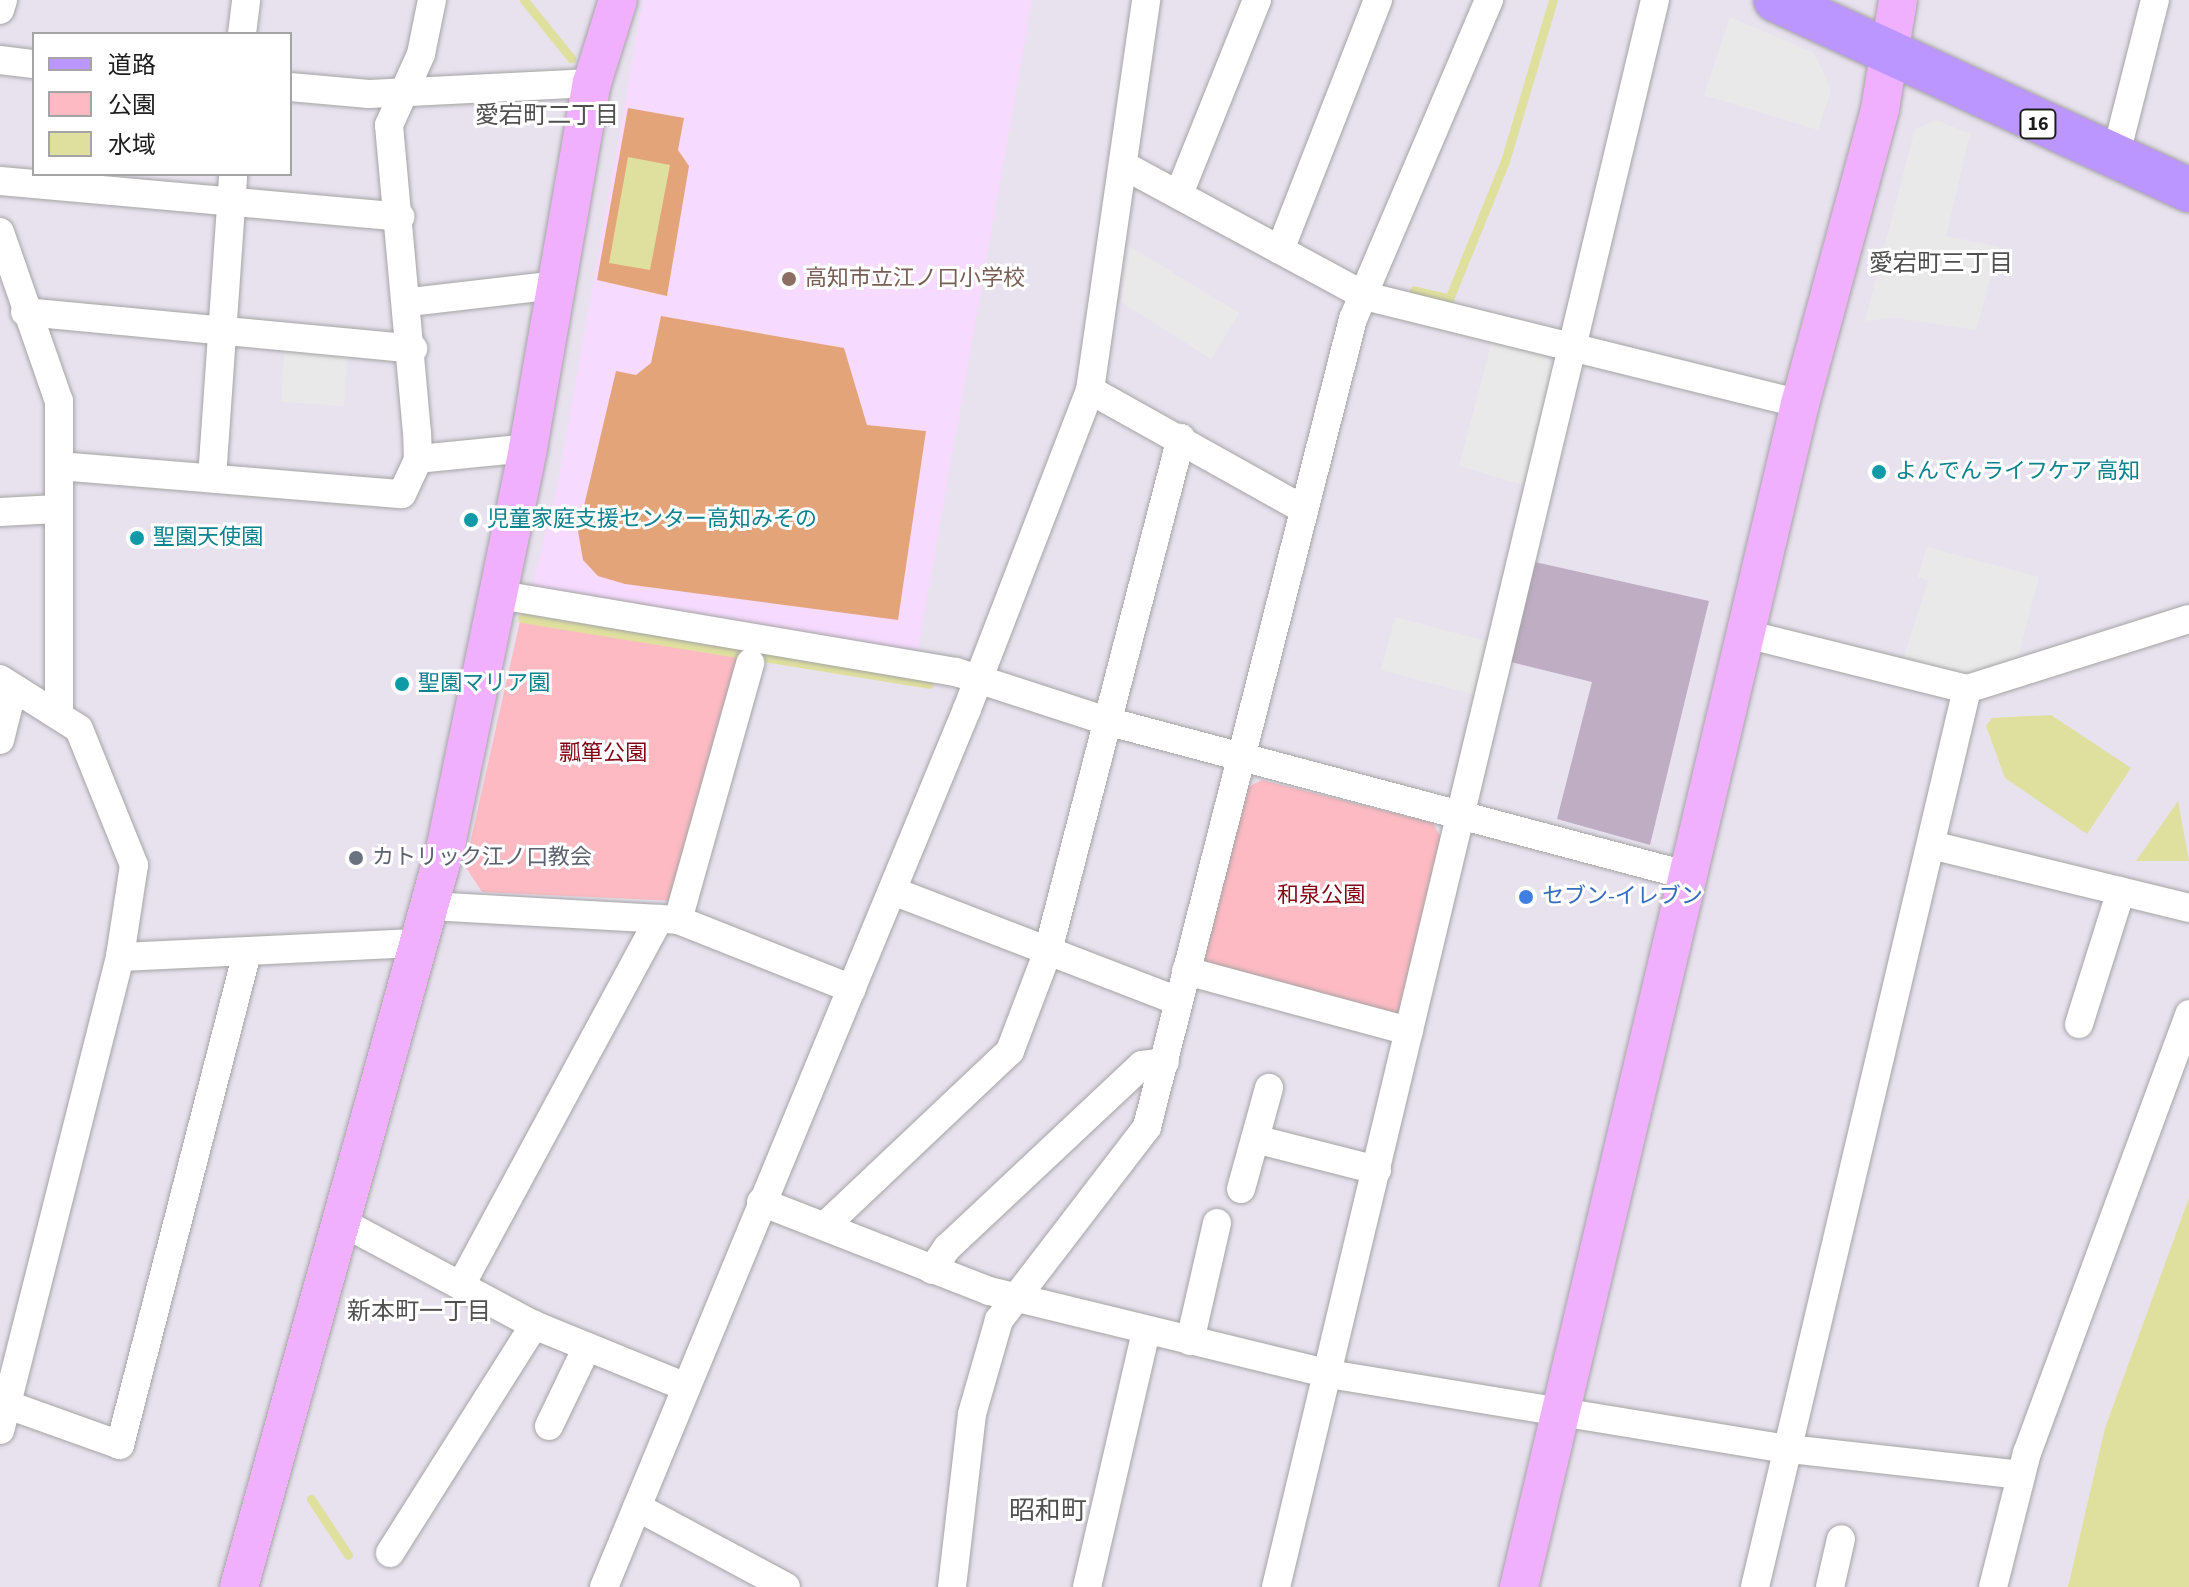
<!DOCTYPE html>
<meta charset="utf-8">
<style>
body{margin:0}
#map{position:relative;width:2189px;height:1587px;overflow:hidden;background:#e8e2ef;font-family:"Source Sans 3","Noto Sans JP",sans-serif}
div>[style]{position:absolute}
.education>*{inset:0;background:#f7daff}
.construction>*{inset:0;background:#bfadc4}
.park>*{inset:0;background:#fdbac3}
.pitch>*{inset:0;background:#e4a479}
.parking>*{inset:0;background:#e9e9e9}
.water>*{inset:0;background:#dfe09e}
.stream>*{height:9px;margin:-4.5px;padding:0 4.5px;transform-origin:4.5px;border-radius:4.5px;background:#dfe09e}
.roads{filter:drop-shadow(0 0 2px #a4a4a4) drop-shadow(0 0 2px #a4a4a4)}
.street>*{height:28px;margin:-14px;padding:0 14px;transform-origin:14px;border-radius:14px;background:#fff}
.secondary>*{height:38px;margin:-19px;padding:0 19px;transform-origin:19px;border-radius:19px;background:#f1b0fe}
.primary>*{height:44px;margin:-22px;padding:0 22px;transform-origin:22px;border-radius:22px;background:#bc96ff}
.dots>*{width:22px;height:22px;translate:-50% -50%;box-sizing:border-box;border:4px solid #fff;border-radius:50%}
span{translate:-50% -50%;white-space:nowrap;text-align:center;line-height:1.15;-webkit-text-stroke:6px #fff;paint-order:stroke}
.shield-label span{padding:2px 6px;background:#fff;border:2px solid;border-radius:6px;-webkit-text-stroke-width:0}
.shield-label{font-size:20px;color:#1d1d1d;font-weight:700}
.education-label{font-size:22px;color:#785e54}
.left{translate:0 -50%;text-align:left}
.culture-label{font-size:22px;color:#0d838f}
.park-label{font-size:22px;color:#820314}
.worship-label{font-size:22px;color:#5b616d}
.shop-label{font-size:22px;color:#366cbe}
.neighbourhood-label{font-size:24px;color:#505050}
.quarter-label{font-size:26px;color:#505050}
.legend{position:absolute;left:32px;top:32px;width:260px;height:144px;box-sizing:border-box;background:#fff;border:2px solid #a5a5a5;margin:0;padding:10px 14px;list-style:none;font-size:24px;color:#1d1d1d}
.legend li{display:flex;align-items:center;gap:16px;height:40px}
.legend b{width:40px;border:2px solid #a5a5a5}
</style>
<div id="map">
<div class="education">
<div style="clip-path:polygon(643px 0,1032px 0,917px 655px,532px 588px,557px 487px)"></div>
</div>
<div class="construction">
<div style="clip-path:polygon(1535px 562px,1709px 601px,1650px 845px,1557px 819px,1592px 682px,1511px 662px)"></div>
</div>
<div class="park">
<div style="clip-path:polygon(520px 621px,744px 657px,677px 901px,482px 892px,465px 866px)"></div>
<div style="clip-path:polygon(1262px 780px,1433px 823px,1442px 840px,1401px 1011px,1390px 1016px,1212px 969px,1204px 960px,1246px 788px)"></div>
</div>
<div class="pitch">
<div style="clip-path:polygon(628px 108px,684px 118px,678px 150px,689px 166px,667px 296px,597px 280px)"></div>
<div style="clip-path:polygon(661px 316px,844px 348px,867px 425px,926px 431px,898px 620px,625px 584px,598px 576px,583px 560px,578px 531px,616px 371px,636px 375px,651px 363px)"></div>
</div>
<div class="parking">
<div style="clip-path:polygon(1730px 17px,1814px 53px,1831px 90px,1818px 130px,1704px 95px)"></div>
<div style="clip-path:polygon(1937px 120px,1970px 134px,1946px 236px,1999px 247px,1976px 330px,1897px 318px,1865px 321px,1915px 129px)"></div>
<div style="clip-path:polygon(1129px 246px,1239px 313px,1211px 359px,1121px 302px)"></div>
<div style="clip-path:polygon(1492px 341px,1545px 355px,1554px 369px,1524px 485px,1459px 466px)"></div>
<div style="clip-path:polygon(285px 346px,348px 351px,344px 406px,281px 402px)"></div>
<div style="clip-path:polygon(1927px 547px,2039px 577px,2017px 660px,1957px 676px,1903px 659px,1928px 581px,1918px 577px)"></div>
<div style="clip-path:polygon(1395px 617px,1489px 642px,1475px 695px,1381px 670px)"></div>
</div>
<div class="water">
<div style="clip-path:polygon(628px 157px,670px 165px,650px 270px,609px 263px)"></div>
<div style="clip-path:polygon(2051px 715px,2131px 768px,2087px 834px,2005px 778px,1986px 726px,1992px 718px)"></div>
<div style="clip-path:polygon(2178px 801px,2189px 861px,2136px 861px)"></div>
<div style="clip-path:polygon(2189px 1198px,2189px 1587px,2068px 1587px,2105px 1428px)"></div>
</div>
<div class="stream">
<div style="left:524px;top:0;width:75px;rotate:51deg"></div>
<div style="left:1414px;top:290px;width:36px;rotate:14deg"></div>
<div style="left:1449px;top:299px;width:149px;rotate:-67.9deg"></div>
<div style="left:1505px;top:161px;width:168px;rotate:-73.4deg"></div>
<div style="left:522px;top:618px;width:412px;rotate:9.2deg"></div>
<div style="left:311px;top:1499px;width:67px;rotate:56.5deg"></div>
</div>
<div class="roads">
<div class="street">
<div style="left:0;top:10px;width:10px;rotate:-73deg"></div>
<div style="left:242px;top:34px;width:34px;rotate:-83deg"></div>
<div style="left:0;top:60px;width:34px;rotate:7deg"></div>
<div style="left:290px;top:87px;width:79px;rotate:5.1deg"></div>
<div style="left:369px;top:94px;width:223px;rotate:-2.8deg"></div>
<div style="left:2115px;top:158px;width:163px;rotate:-75.8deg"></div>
<div style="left:1123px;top:165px;width:275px;rotate:28.4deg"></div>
<div style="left:1365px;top:296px;width:448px;rotate:13.9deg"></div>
<div style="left:0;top:181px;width:402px;rotate:5.1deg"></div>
<div style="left:1179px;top:194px;width:209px;rotate:-68.1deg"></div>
<div style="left:0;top:232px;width:179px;rotate:70.8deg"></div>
<div style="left:59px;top:401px;width:65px;rotate:90deg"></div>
<div style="left:1280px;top:250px;width:269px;rotate:-68.6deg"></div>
<div style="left:410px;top:302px;width:148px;rotate:-6.6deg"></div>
<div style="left:25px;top:312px;width:390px;rotate:5.4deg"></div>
<div style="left:1090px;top:390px;width:244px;rotate:29.2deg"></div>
<div style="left:418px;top:459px;width:111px;rotate:-5.7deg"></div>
<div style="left:212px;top:478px;width:305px;rotate:-86deg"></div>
<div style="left:0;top:512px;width:57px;rotate:-3deg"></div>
<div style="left:500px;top:595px;width:462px;rotate:9.6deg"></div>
<div style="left:956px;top:672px;width:162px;rotate:18deg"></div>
<div style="left:1110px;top:722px;width:596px;rotate:14.88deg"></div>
<div style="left:1746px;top:634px;width:228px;rotate:14deg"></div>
<div style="left:1967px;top:689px;width:233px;rotate:-17.5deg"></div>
<div style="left:0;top:679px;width:93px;rotate:32.3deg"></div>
<div style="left:79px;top:729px;width:147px;rotate:68deg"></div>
<div style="left:134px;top:865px;width:93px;rotate:98.7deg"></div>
<div style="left:120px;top:957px;width:488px;rotate:104.2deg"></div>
<div style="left:59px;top:715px;width:249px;rotate:-90deg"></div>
<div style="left:59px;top:466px;width:344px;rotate:4.7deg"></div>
<div style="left:402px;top:494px;width:38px;rotate:-65deg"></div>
<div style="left:418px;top:459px;width:26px;rotate:-92deg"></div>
<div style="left:417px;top:433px;width:309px;rotate:-95.2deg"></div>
<div style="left:389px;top:125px;width:78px;rotate:-65.7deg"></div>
<div style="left:421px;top:54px;width:55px;rotate:-78.5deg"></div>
<div style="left:0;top:740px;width:54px;rotate:-76deg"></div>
<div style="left:1935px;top:846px;width:261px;rotate:13.7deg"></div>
<div style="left:893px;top:891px;width:305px;rotate:21.1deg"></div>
<div style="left:430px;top:906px;width:248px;rotate:3.2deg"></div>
<div style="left:678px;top:920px;width:187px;rotate:21.6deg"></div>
<div style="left:678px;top:920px;width:267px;rotate:-74.3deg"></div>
<div style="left:120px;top:957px;width:297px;rotate:-2.7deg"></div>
<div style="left:1186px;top:971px;width:231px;rotate:15.1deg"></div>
<div style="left:2079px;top:1024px;width:139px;rotate:-72.5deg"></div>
<div style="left:1255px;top:1139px;width:126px;rotate:14.3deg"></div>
<div style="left:1241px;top:1189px;width:105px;rotate:-74.5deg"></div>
<div style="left:761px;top:1202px;width:245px;rotate:21.3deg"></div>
<div style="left:989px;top:1291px;width:350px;rotate:13.7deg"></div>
<div style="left:1329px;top:1374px;width:466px;rotate:9.3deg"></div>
<div style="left:1789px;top:1449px;width:233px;rotate:6.4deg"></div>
<div style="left:338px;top:1220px;width:222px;rotate:28.2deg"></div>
<div style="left:534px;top:1325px;width:164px;rotate:22.2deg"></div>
<div style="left:827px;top:1224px;width:252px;rotate:-43.4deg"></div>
<div style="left:1010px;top:1051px;width:107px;rotate:-69.2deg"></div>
<div style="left:1048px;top:951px;width:530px;rotate:-75.47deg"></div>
<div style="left:932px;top:1270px;width:27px;rotate:-56deg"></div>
<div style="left:947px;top:1248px;width:267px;rotate:-43.2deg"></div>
<div style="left:1142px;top:1065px;width:23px;rotate:-7deg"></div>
<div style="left:461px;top:1285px;width:416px;rotate:-61.6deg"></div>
<div style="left:1190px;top:1341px;width:121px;rotate:-77.1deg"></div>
<div style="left:0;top:1402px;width:127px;rotate:19.7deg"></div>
<div style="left:120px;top:1445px;width:508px;rotate:-75.53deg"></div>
<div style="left:549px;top:1426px;width:88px;rotate:-64.3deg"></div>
<div style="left:637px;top:1507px;width:169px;rotate:28.2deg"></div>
<div style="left:390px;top:1553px;width:270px;rotate:-57.7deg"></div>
<div style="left:604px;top:1587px;width:950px;rotate:-67.54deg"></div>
<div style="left:967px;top:709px;width:342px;rotate:-68.9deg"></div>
<div style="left:1090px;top:390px;width:394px;rotate:-81.8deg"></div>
<div style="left:952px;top:1587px;width:174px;rotate:-83.4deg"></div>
<div style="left:972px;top:1414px;width:98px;rotate:-74deg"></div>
<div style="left:999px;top:1320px;width:243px;rotate:-52.5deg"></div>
<div style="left:1147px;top:1127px;width:834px;rotate:-75.7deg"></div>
<div style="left:1353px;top:319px;width:347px;rotate:-66.9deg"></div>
<div style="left:1087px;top:1587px;width:263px;rotate:-77deg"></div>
<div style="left:1276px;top:1587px;width:1632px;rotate:-76.57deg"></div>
<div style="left:1755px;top:1587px;width:923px;rotate:-76.72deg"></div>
<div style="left:1830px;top:1587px;width:49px;rotate:-77.1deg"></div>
<div style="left:1993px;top:1587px;width:138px;rotate:-75.8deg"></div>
<div style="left:2027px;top:1453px;width:468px;rotate:-69.7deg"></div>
</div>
<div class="secondary">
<div style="left:239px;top:1587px;width:770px;rotate:-74.41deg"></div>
<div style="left:446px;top:845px;width:405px;rotate:-78.3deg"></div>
<div style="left:528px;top:448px;width:371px;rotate:-80.1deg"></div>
<div style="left:592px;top:83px;width:87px;rotate:-72.6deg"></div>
<div style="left:1519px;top:1587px;width:1216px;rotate:-76.64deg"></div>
<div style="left:1800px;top:404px;width:306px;rotate:-74.8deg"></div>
<div style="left:1880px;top:109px;width:110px;rotate:-80.6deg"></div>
</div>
<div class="primary">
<div style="left:1776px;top:0;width:455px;rotate:24.7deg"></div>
</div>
</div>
<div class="dots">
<div style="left:789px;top:279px;background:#8d6e63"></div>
<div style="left:1879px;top:472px;background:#0f9aa8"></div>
<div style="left:471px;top:520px;background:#0f9aa8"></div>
<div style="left:137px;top:538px;background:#0f9aa8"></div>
<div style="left:402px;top:684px;background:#0f9aa8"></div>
<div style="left:356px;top:858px;background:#6b7280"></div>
<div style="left:1526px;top:897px;background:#3f7fe0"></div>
</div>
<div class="shield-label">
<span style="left:2038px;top:124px">16</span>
</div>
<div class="education-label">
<span class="left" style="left:805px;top:279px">高知市立江ノ口小学校</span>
</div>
<div class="culture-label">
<span class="left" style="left:1895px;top:472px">よんでんライフケア 高知</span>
<span class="left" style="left:487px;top:520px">児童家庭支援センター高知みその</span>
<span class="left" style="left:153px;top:538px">聖園天使園</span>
<span class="left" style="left:418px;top:684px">聖園マリア園</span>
</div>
<div class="park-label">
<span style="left:603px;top:754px">瓢箪公園</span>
<span style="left:1321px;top:896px">和泉公園</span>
</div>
<div class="worship-label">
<span class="left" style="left:372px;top:858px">カトリック江ノ口教会</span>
</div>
<div class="shop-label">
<span class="left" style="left:1542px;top:897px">セブン-イレブン</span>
</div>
<div class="neighbourhood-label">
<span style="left:547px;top:116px">愛宕町二丁目</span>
<span style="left:1941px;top:264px">愛宕町三丁目</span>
<span style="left:419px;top:1312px">新本町一丁目</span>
</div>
<div class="quarter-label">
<span style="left:1048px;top:1511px">昭和町</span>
</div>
<ul class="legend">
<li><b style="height:10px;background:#bc96ff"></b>道路</li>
<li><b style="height:22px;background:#fdbac3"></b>公園</li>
<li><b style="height:22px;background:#dfe09e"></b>水域</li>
</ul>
</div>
